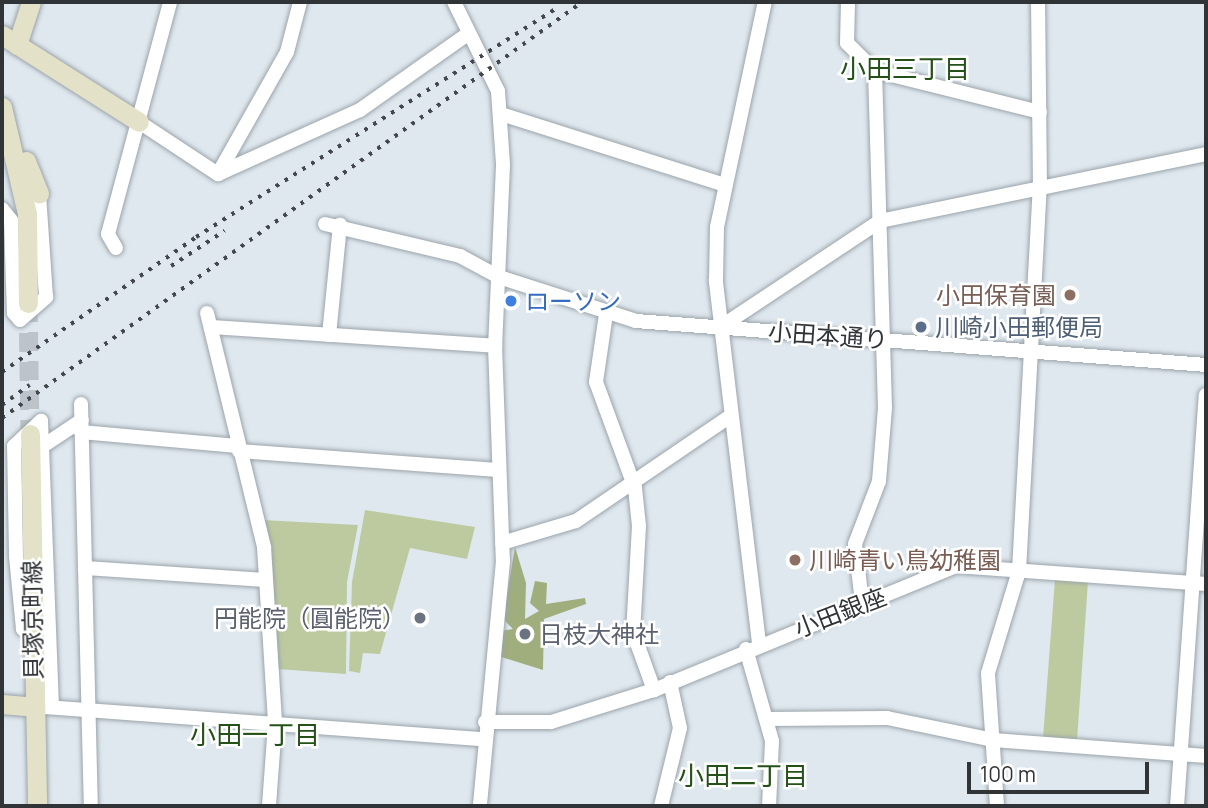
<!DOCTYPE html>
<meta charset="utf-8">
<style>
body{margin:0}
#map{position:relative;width:1208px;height:808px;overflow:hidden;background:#dfe8ef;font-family:Manrope,"Noto Sans JP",sans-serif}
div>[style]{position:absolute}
.green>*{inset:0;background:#bdcaa0}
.forest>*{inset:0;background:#a0ae7e}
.secondary-tunnel>*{height:19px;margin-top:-9.5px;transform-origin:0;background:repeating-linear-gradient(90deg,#bcc4ca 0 19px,transparent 0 29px)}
.roads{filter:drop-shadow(0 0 2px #9ba4aa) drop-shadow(0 0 2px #9ba4aa)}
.street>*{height:14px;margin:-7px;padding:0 7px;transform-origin:7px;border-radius:7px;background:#fff}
.secondary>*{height:19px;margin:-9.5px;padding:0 9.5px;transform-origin:9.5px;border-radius:9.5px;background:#e3e2c8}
.rail>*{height:3.5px;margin-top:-1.75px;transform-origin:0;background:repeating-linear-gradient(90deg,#44484c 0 3.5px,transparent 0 10.5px)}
.dots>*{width:19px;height:19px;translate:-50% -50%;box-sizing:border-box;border:4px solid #fff;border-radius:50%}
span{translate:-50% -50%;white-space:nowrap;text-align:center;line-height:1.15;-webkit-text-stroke:5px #fff;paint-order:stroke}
.education-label{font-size:24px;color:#785e54}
.right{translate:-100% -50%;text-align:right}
.left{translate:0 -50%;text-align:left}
.shop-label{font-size:24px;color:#366cbe}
.service-label{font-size:24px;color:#4e5e75}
.street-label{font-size:24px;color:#313437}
.worship-label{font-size:24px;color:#5b616d}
.neighbourhood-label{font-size:26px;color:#245118}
.frame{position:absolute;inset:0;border:4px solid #313437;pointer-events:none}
.scale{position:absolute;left:967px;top:762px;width:182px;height:32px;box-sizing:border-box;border:4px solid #313437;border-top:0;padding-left:9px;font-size:21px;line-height:24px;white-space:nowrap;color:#313437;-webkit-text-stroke:5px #fff;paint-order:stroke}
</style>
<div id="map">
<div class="green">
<div style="clip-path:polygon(365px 510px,475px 527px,467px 559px,410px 548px,380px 654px,363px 653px,360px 673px,349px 671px,352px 582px)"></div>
<div style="clip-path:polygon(262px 520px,358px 525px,347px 582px,346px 674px,277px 669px)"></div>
<div style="clip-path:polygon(1055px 579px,1088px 581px,1077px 741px,1043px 738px)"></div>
</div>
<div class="forest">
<div style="clip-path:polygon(515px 547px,526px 583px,525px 619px,539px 611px,530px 603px,535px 581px,547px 583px,546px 604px,585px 598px,586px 604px,544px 619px,543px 670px,498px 656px,500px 631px,513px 629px,503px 619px)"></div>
</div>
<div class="secondary-tunnel">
<div style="left:28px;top:303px;width:131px;rotate:89.1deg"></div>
</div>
<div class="roads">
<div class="street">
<div style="left:454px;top:2px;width:99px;rotate:63.7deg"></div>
<div style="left:498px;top:91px;width:74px;rotate:86.1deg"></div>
<div style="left:503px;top:165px;width:181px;rotate:92.5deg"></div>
<div style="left:495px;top:346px;width:215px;rotate:87.9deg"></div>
<div style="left:503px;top:561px;width:246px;rotate:95.4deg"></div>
<div style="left:848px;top:2px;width:41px;rotate:91.4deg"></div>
<div style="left:847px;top:43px;width:40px;rotate:45deg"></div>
<div style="left:875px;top:71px;width:170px;rotate:14deg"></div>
<div style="left:501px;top:114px;width:235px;rotate:17.6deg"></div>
<div style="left:139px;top:122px;width:95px;rotate:33.4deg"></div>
<div style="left:218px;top:174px;width:156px;rotate:-24.3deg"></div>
<div style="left:360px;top:110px;width:133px;rotate:-35.2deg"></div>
<div style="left:218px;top:174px;width:140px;rotate:-60.5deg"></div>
<div style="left:287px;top:52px;width:52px;rotate:-75.4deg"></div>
<div style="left:2px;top:209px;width:14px;rotate:51deg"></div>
<div style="left:11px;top:220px;width:93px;rotate:88.2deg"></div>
<div style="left:14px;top:313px;width:9px;rotate:49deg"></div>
<div style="left:20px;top:320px;width:35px;rotate:-41deg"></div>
<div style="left:46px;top:297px;width:103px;rotate:-93.9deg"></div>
<div style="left:325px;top:224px;width:139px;rotate:13.3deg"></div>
<div style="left:460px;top:256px;width:44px;rotate:28.3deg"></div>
<div style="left:499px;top:277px;width:144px;rotate:17.8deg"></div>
<div style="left:636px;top:321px;width:572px;rotate:4.41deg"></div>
<div style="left:116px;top:248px;width:16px;rotate:-120deg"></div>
<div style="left:108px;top:234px;width:240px;rotate:-75deg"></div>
<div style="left:207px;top:313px;width:241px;rotate:76.3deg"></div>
<div style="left:264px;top:547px;width:177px;rotate:86.4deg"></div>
<div style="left:275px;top:724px;width:82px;rotate:94.2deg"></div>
<div style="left:606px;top:314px;width:69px;rotate:98.4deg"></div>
<div style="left:596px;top:382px;width:113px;rotate:69.8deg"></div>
<div style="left:635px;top:488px;width:38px;rotate:84deg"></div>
<div style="left:639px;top:526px;width:106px;rotate:93.2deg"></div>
<div style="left:633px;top:632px;width:62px;rotate:70.1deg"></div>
<div style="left:211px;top:327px;width:285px;rotate:3.8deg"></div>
<div style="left:719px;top:328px;width:193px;rotate:-33.6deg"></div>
<div style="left:880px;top:221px;width:333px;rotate:-11.6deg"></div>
<div style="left:329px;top:335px;width:111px;rotate:-84.3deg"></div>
<div style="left:81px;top:404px;width:402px;rotate:88.6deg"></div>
<div style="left:81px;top:432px;width:157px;rotate:5.1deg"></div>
<div style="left:46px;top:444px;width:43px;rotate:-33.7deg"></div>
<div style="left:239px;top:451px;width:259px;rotate:4.2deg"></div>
<div style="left:502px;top:543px;width:77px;rotate:-16.6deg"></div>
<div style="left:576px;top:521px;width:185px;rotate:-34.2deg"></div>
<div style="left:85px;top:568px;width:181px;rotate:3.8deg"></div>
<div style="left:862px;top:602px;width:58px;rotate:-96.9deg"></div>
<div style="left:855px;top:544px;width:67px;rotate:-69.1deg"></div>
<div style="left:879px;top:481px;width:73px;rotate:-85.3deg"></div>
<div style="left:885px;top:408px;width:337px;rotate:-91.7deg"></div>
<div style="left:32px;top:635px;width:11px;rotate:-146deg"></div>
<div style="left:23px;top:629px;width:73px;rotate:-95.5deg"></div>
<div style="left:16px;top:556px;width:110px;rotate:-91deg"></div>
<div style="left:14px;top:446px;width:37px;rotate:-43deg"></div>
<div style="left:41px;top:421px;width:286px;rotate:87.8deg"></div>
<div style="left:759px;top:643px;width:366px;rotate:-96.8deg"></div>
<div style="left:716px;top:280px;width:53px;rotate:-88.9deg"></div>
<div style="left:717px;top:227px;width:230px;rotate:-78deg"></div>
<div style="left:746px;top:649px;width:96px;rotate:74.2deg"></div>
<div style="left:772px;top:741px;width:65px;rotate:92.6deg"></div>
<div style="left:45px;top:707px;width:439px;rotate:4.2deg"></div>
<div style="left:767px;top:719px;width:120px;rotate:-0.5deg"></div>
<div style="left:887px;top:718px;width:108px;rotate:11.7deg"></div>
<div style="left:993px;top:740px;width:214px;rotate:4.3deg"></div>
<div style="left:485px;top:722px;width:66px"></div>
<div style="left:551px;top:722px;width:108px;rotate:-17.3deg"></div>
<div style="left:654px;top:690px;width:326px;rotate:-22.3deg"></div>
<div style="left:956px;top:566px;width:251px;rotate:4.1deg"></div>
<div style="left:661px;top:806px;width:80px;rotate:-76.3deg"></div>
<div style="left:680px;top:728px;width:47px;rotate:-102.3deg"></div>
<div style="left:997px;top:806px;width:133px;rotate:-93.9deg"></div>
<div style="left:988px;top:673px;width:107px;rotate:-73.1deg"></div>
<div style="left:1019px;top:571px;width:384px;rotate:-86.9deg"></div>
<div style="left:1040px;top:188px;width:186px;rotate:-90.6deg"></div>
<div style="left:1177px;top:806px;width:412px;rotate:-86deg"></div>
</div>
<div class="secondary">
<div style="left:2px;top:35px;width:162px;rotate:32.4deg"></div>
<div style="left:17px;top:45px;width:45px;rotate:-72deg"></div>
<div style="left:2px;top:107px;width:110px;rotate:76.8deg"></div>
<div style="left:27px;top:214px;width:89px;rotate:89.4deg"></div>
<div style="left:26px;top:161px;width:35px;rotate:68deg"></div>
<div style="left:30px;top:434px;width:372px;rotate:88.9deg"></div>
<div style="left:2px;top:704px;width:32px;rotate:5deg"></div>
</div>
</div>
<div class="rail">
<div style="left:171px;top:266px;width:64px;rotate:-33.4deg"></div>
<div style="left:2px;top:372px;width:236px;rotate:-34.8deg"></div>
<div style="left:196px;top:237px;width:425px;rotate:-32.4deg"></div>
<div style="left:2px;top:405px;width:34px;rotate:-36deg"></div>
<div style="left:2px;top:418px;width:714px;rotate:-35.65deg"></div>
</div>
<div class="dots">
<div style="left:1070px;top:295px;background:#8d6e63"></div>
<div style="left:511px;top:301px;background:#3f7fe0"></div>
<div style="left:921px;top:327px;background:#5c6f8a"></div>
<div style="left:795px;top:560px;background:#8d6e63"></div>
<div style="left:420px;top:618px;background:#6b7280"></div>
<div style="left:525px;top:634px;background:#6b7280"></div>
</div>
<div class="education-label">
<span class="right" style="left:1056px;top:295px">小田保育園</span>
<span class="left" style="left:809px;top:560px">川崎青い鳥幼稚園</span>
</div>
<div class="shop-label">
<span class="left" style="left:525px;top:301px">ローソン</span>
</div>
<div class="service-label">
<span class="left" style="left:935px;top:327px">川崎小田郵便局</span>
</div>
<div class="street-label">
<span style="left:828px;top:335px;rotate:4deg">小田本通り</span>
<span style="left:840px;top:612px;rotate:-21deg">小田銀座</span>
<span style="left:32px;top:620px;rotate:-91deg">貝塚京町線</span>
</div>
<div class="worship-label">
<span class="right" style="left:406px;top:618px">円能院（圓能院）</span>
<span class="left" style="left:539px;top:634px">日枝大神社</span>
</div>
<div class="neighbourhood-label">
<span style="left:905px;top:69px">小田三丁目</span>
<span style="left:255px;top:735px">小田一丁目</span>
<span style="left:743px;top:776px">小田二丁目</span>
</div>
<div class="frame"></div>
<div class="scale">100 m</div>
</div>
